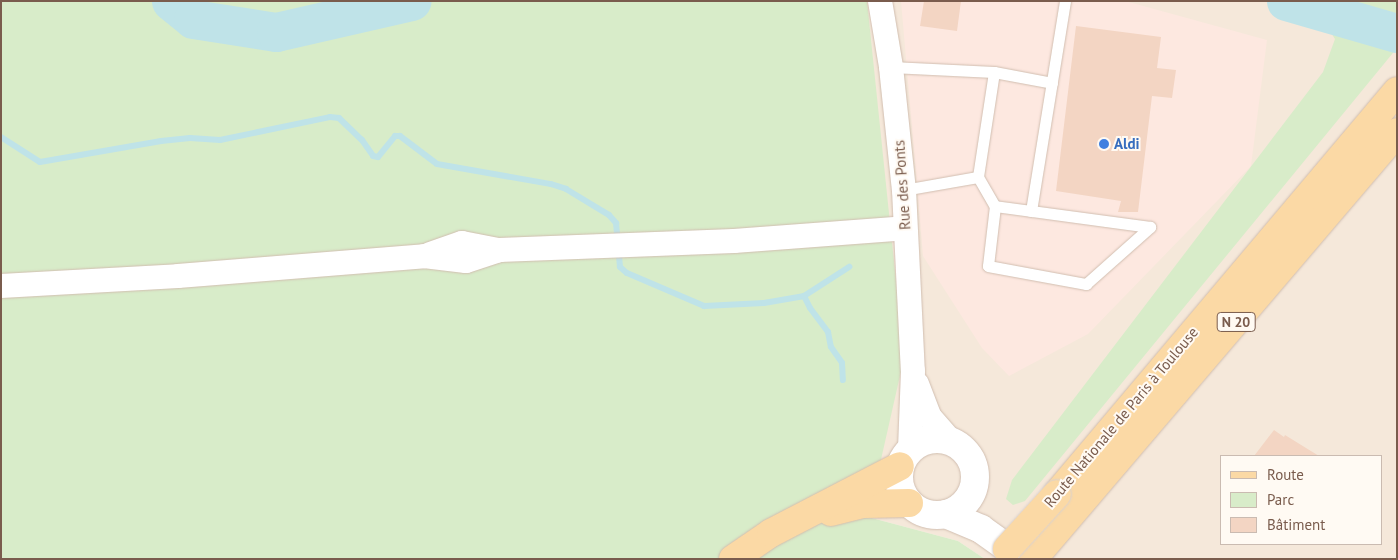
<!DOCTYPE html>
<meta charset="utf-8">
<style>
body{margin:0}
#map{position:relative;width:1398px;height:560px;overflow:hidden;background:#fdf6ec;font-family:"PT Sans",sans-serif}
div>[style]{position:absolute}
.residential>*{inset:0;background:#f5e8da}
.commercial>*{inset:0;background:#fde8e0}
.green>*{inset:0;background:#d8ecc9}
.stream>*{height:6px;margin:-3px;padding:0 3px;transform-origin:3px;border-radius:3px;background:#bfe3e8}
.river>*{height:39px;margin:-19.5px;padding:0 19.5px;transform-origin:19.5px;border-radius:19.5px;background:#bfe3e8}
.building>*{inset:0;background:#f3d5c3}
.roads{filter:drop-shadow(0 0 1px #d1beb0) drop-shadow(0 0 1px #d1beb0)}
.lane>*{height:11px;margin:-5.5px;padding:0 5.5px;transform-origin:5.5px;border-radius:5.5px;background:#fff}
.street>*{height:24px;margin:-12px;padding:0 12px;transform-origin:12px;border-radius:12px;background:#fff}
.secondary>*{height:28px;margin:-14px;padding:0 14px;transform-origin:14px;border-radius:14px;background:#fff}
.secondary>.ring{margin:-14px;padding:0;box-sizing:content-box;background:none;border:28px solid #fff;border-radius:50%}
.primary>*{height:28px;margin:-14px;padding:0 14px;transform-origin:14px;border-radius:14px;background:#fbd9a5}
.bridges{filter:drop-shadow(0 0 1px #dad1cd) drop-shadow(0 0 1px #dad1cd)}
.primary-bridge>*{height:28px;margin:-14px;padding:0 14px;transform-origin:14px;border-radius:14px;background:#fbd9a5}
.dots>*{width:14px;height:14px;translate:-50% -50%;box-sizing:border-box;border:2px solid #fffaf3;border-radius:50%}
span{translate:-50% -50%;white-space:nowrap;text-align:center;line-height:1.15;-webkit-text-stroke:4px #fffaf3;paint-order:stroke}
.shield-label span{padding:1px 4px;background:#fffaf3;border:1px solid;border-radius:4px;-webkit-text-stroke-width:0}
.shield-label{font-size:14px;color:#7a5c4d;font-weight:700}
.shop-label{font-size:15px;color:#366cbe;font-weight:700}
.left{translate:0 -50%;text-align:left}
.street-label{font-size:15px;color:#7a5c4d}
.frame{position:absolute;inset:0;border:2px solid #7a5c4d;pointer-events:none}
.legend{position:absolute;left:1220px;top:455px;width:162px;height:90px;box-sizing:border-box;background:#fffaf3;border:1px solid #cabbb1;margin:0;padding:6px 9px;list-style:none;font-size:15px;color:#7a5c4d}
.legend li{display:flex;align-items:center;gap:10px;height:25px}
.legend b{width:25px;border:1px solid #cabbb1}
</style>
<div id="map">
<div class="residential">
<div style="clip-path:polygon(evenodd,867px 1px,1397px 1px,1397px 559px,985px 559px,958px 541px,868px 517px,867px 1px,1222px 456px,1382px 456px,1382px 544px,1222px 544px,1222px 456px)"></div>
</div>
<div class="commercial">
<div style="clip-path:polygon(901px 1px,1125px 1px,1267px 40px,1251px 166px,1088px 334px,1009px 376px,982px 348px,923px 256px)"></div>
</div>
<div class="green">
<div style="clip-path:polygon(1px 1px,867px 1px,904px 358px,868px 517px,958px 541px,985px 559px,1px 559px)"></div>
<div style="clip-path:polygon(1311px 1px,1397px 1px,1397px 48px,1025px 501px,1013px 505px,1006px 499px,1012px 480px,1323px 72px,1335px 39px)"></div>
</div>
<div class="stream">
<div style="left:1px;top:137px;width:46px;rotate:32.7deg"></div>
<div style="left:40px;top:162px;width:123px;rotate:-9.8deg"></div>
<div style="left:161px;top:141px;width:29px;rotate:-6deg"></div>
<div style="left:190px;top:138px;width:30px;rotate:4deg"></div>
<div style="left:220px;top:140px;width:112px;rotate:-11.8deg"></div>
<div style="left:330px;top:117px;width:9px;rotate:6deg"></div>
<div style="left:339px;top:118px;width:32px;rotate:44deg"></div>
<div style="left:362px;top:140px;width:19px;rotate:55deg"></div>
<div style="left:373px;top:156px;width:5px;rotate:11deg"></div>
<div style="left:378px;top:157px;width:27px;rotate:-51deg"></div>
<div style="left:395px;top:136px;width:5px"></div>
<div style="left:400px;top:136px;width:46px;rotate:37.1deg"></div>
<div style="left:437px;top:164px;width:116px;rotate:10deg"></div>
<div style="left:551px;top:184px;width:16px;rotate:18deg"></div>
<div style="left:566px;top:189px;width:50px;rotate:31.2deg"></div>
<div style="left:609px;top:215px;width:11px;rotate:49deg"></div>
<div style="left:616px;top:223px;width:44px;rotate:84.8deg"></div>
<div style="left:620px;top:267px;width:9px;rotate:41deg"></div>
<div style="left:627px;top:273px;width:84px;rotate:23.2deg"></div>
<div style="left:704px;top:306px;width:60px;rotate:-2.9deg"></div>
<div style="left:764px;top:303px;width:41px;rotate:-9.9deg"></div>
<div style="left:804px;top:296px;width:54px;rotate:-32.8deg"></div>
<div style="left:804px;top:296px;width:13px;rotate:63deg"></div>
<div style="left:810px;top:308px;width:30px;rotate:53deg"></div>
<div style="left:828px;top:332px;width:15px;rotate:79deg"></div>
<div style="left:831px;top:347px;width:19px;rotate:55deg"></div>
<div style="left:842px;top:363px;width:17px;rotate:87deg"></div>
</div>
<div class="river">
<div style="left:171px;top:1px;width:28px;rotate:39deg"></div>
<div style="left:193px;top:19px;width:84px;rotate:8.9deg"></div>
<div style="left:276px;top:32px;width:139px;rotate:-12.9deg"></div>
<div style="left:1286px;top:1px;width:116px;rotate:16.1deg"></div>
</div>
<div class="building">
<div style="clip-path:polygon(924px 1px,961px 1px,957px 31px,920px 26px)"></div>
<div style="clip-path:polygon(1076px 26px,1161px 37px,1157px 68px,1176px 70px,1172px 98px,1152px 96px,1138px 212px,1118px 212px,1121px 201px,1056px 191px)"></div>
<div style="clip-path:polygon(1274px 430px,1284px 437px,1285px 435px,1319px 456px,1254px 456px)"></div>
</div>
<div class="roads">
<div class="lane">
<div style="left:891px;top:67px;width:103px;rotate:2.8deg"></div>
<div style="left:994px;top:72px;width:59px;rotate:10.7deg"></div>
<div style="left:994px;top:72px;width:106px;rotate:98.7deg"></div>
<div style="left:978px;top:177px;width:34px;rotate:60deg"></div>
<div style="left:995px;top:206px;width:60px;rotate:96.7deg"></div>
<div style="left:988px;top:266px;width:100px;rotate:10.4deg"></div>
<div style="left:1086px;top:284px;width:86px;rotate:-41.7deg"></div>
<div style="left:1150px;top:227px;width:156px;rotate:-172.3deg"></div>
<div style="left:904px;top:190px;width:75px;rotate:-10deg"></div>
<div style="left:1031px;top:211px;width:212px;rotate:-80.8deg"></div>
</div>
<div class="street">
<div style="left:880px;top:1px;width:67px;rotate:80.5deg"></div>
<div style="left:891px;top:67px;width:124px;rotate:84deg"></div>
<div style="left:904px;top:190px;width:181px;rotate:87.2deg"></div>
<div style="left:913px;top:371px;width:78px;rotate:92.2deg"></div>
<div style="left:430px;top:254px;width:34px;rotate:-19deg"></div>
<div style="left:462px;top:243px;width:38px;rotate:11deg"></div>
<div style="left:499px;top:250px;width:235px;rotate:-2.2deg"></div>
<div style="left:734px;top:241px;width:171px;rotate:-4.3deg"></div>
<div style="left:1px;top:286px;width:177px;rotate:-3.2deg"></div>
<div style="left:178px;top:276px;width:247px;rotate:-4.6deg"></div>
<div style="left:424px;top:256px;width:42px;rotate:6.8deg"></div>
<div style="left:466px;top:261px;width:35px;rotate:-18deg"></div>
<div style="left:917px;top:384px;width:34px;rotate:69deg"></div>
<div style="left:929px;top:416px;width:32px;rotate:49deg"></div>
</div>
<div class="secondary">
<div class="ring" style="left:899px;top:439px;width:48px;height:48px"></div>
<div style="left:946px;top:514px;width:38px;rotate:23deg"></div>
<div style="left:981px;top:529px;width:52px;rotate:35.5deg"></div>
</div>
<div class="primary">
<div style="left:1057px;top:494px;width:527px;rotate:-49.85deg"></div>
<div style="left:831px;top:512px;width:34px;rotate:-14deg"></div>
<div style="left:864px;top:504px;width:45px;rotate:-1.3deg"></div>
<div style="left:733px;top:559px;width:46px;rotate:-34.4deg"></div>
<div style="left:771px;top:533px;width:145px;rotate:-27.4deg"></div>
<div style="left:1033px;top:559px;width:561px;rotate:-49.55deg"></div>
</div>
</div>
<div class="bridges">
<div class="primary-bridge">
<div style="left:1007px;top:549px;width:74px;rotate:-47.7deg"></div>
</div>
</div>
<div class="dots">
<div style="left:1104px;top:144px;background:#3f7fe0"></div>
</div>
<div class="shield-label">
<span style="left:1236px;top:322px">N 20</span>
</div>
<div class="shop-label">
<span class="left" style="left:1114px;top:144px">Aldi</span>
</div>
<div class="street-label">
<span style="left:902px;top:185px;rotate:-94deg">Rue des Ponts</span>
<span style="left:1121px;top:417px;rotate:-50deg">Route Nationale de Paris à Toulouse</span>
</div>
<div class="frame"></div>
<ul class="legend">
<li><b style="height:6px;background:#fbd9a5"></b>Route</li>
<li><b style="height:14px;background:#d8ecc9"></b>Parc</li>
<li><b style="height:14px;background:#f3d5c3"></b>Bâtiment</li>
</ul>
</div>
